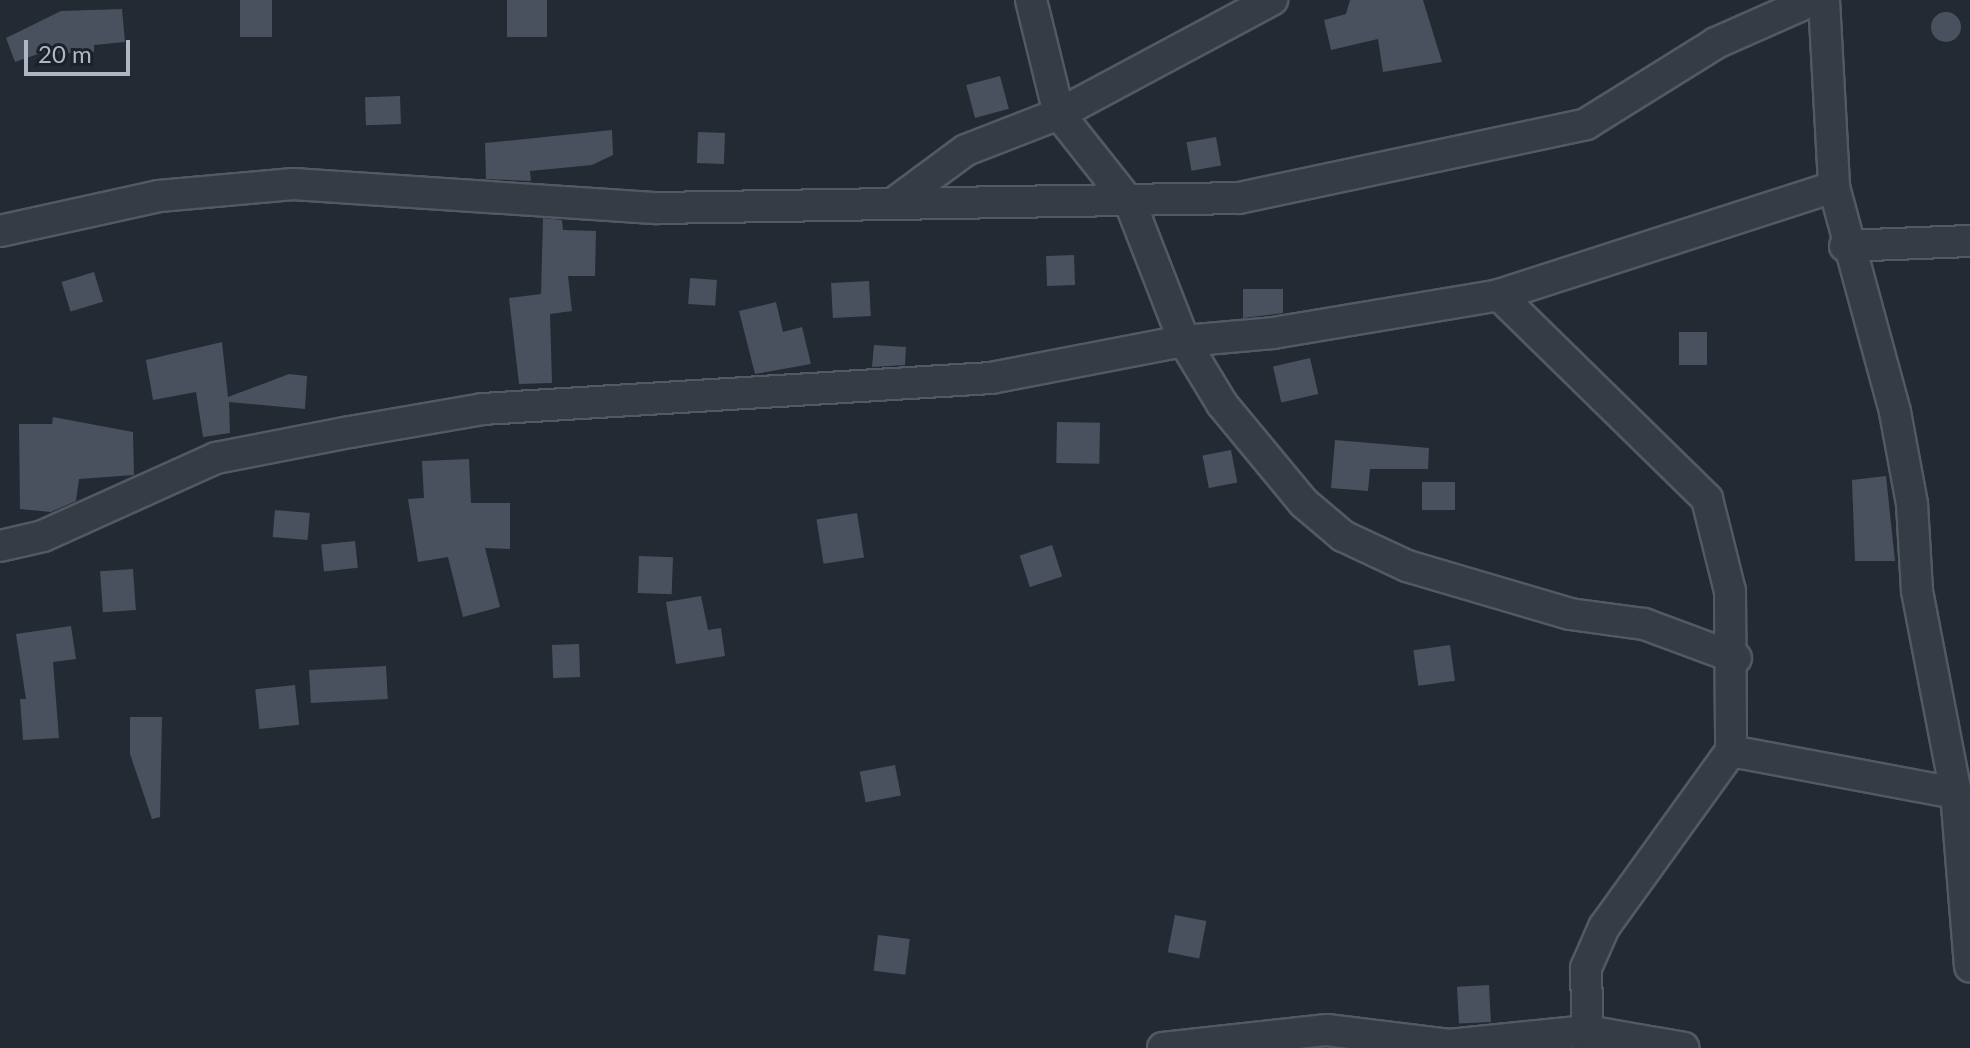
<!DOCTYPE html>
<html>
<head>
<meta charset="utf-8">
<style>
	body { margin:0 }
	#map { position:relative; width:1970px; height:1048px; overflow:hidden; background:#232a34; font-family:Lato,sans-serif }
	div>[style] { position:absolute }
	.building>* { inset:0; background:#49515e; transform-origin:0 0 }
	.round { border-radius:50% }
	.roads { filter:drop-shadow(2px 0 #535963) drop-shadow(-2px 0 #535963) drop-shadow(0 2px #535963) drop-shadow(0 -2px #535963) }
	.minor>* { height:30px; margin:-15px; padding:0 15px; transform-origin:15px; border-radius:15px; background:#363c45 }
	span { translate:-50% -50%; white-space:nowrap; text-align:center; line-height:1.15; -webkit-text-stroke:7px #1b212a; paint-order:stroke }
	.scale { position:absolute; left:24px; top:40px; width:106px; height:36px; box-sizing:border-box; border:4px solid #b0b6c2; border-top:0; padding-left:10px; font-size:24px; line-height:28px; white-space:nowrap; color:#b0b6c2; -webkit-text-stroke:6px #1b212a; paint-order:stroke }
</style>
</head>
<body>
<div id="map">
	<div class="building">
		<div style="left:240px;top:0;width:32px;height:37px"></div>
		<div style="left:507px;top:0;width:40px;height:37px"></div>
		<div style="clip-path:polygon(1350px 0,1423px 0,1442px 62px,1383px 72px,1378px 39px,1331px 50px,1324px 20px,1346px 14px)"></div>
		<div style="clip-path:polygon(122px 9px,125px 42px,94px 45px,94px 52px,38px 54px,15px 62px,6px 38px,61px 11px)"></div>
		<div class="round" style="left:1931px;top:12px;width:30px;height:30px"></div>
		<div style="left:1000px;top:76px;width:34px;height:35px;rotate:75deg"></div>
		<div style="left:400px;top:96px;width:28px;height:35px;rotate:88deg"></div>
		<div style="clip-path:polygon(612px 130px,613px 155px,592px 165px,530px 171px,531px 181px,486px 179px,485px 143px)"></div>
		<div style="left:698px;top:132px;width:27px;height:31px;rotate:2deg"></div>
		<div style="left:1216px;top:137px;width:29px;height:30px;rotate:80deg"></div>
		<div style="clip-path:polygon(543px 218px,562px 220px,563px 230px,596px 231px,595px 276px,568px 276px,572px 311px,550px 314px,552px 383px,519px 384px,509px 298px,541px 294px)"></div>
		<div style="left:1074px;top:255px;width:30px;height:28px;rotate:88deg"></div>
		<div style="left:94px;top:272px;width:31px;height:34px;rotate:73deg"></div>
		<div style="left:690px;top:278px;width:27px;height:26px;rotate:4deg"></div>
		<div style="left:869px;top:281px;width:35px;height:38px;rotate:87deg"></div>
		<div style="clip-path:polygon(1243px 289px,1283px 289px,1283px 313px,1243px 318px)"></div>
		<div style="clip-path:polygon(776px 302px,783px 332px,802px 327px,811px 364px,755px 374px,739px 311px)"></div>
		<div style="left:1707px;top:332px;width:33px;height:28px;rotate:90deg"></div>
		<div style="clip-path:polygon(222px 342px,228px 397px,289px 374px,307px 376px,305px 409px,229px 402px,230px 433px,203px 437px,196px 392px,153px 400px,146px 360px)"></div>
		<div style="clip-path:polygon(874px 345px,906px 347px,905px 365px,872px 367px)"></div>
		<div style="left:1310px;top:358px;width:37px;height:38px;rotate:77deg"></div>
		<div style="clip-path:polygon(53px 417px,133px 432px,134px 475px,79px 479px,76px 501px,51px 512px,20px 509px,19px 424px,52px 424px)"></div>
		<div style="left:1057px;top:422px;width:43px;height:41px;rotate:1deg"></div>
		<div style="clip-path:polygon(1335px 440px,1429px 448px,1428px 469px,1370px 469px,1368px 491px,1331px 488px)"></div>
		<div style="left:1231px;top:450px;width:33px;height:29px;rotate:79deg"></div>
		<div style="clip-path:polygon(469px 459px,471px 503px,510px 503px,510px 549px,485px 548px,500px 607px,463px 617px,448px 557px,418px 562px,408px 499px,424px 498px,422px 461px)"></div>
		<div style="clip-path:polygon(1886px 476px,1895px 561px,1855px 561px,1852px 480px)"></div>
		<div style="left:1422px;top:482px;width:33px;height:28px"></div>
		<div style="left:275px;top:510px;width:35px;height:27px;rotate:5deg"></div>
		<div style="left:857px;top:513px;width:45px;height:41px;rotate:81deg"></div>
		<div style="left:355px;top:541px;width:27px;height:34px;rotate:84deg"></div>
		<div style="left:1052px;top:545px;width:33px;height:34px;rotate:72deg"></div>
		<div style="left:639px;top:556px;width:34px;height:37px;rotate:2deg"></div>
		<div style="left:133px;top:569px;width:41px;height:33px;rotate:86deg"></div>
		<div style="clip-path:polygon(701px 596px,708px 630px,721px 628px,725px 656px,676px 664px,666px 602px)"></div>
		<div style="clip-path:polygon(71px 626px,76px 659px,53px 662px,59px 738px,23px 740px,20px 699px,26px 699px,16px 634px)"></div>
		<div style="left:579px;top:644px;width:33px;height:27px;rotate:88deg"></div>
		<div style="left:1450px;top:645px;width:36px;height:37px;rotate:82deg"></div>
		<div style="left:386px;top:666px;width:33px;height:77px;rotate:87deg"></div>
		<div style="left:295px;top:685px;width:40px;height:40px;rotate:84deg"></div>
		<div style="clip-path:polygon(130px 717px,162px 717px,160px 817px,152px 819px,130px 754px)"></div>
		<div style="left:895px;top:765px;width:31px;height:36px;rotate:79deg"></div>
		<div style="left:1175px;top:915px;width:32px;height:38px;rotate:11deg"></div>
		<div style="left:878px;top:935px;width:32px;height:36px;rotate:7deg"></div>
		<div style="left:1489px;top:985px;width:37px;height:32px;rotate:87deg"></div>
	</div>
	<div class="roads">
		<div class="minor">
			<div style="left:1031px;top:0;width:117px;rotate:76.2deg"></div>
			<div style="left:1059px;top:114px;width:116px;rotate:51.6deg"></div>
			<div style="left:1131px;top:205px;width:146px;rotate:68.7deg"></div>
			<div style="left:1184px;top:341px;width:74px;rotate:58.9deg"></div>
			<div style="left:1222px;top:404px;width:129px;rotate:50.4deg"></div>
			<div style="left:1304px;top:503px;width:51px;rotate:40.2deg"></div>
			<div style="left:1343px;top:536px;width:71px;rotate:25.1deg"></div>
			<div style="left:1407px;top:566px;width:170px;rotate:16.4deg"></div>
			<div style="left:1570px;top:614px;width:75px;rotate:7.7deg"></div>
			<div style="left:1644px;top:624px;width:98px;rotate:20.3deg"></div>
			<div style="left:1824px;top:0;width:187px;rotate:86.9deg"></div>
			<div style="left:1834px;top:187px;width:233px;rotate:74.8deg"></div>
			<div style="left:1895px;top:412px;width:94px;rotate:79.5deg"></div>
			<div style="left:1912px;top:504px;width:87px;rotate:86.7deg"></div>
			<div style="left:1917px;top:591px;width:206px;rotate:79.1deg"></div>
			<div style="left:894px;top:203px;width:89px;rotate:-36.4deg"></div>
			<div style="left:966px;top:150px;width:100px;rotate:-21.2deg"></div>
			<div style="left:1059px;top:114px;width:242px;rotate:-28.2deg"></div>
			<div style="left:0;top:231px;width:163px;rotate:-12.4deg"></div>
			<div style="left:159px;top:196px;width:135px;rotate:-5.1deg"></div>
			<div style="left:293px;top:184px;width:365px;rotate:3.8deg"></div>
			<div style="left:657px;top:208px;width:582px;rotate:-0.98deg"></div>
			<div style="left:1239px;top:198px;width:355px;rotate:-12deg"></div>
			<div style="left:1586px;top:124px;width:153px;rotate:-31.9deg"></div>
			<div style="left:1716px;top:43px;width:106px;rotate:-23.9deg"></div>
			<div style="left:1845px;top:246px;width:125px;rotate:-2.3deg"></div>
			<div style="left:1499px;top:295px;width:291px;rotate:44.4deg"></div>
			<div style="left:1707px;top:499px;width:95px;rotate:76deg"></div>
			<div style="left:1730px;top:591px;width:160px;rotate:89.6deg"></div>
			<div style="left:1731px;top:751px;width:217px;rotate:125.8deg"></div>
			<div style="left:1604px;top:927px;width:45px;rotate:113.7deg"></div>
			<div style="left:1586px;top:968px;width:80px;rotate:88.6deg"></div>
			<div style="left:0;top:546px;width:44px;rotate:-13.1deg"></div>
			<div style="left:43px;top:536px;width:190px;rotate:-24.3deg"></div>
			<div style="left:216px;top:458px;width:136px;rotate:-11deg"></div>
			<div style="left:350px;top:432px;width:135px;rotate:-9.8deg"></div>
			<div style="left:483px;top:409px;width:509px;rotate:-3.49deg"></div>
			<div style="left:991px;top:378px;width:197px;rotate:-10.9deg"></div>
			<div style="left:1184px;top:341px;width:89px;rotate:-5.1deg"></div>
			<div style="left:1273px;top:333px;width:229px;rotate:-9.5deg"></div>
			<div style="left:1499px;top:295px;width:352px;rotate:-17.9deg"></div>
			<div style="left:1731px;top:751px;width:229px;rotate:10.6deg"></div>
			<div style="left:1956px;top:793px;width:174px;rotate:85.4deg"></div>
			<div style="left:1163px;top:1048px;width:165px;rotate:-6.3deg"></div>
			<div style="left:1327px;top:1030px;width:123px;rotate:7deg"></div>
			<div style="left:1449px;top:1045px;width:139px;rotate:-5.8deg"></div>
			<div style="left:1587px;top:1031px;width:98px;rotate:9.9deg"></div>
		</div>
	</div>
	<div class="scale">20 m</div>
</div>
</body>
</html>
